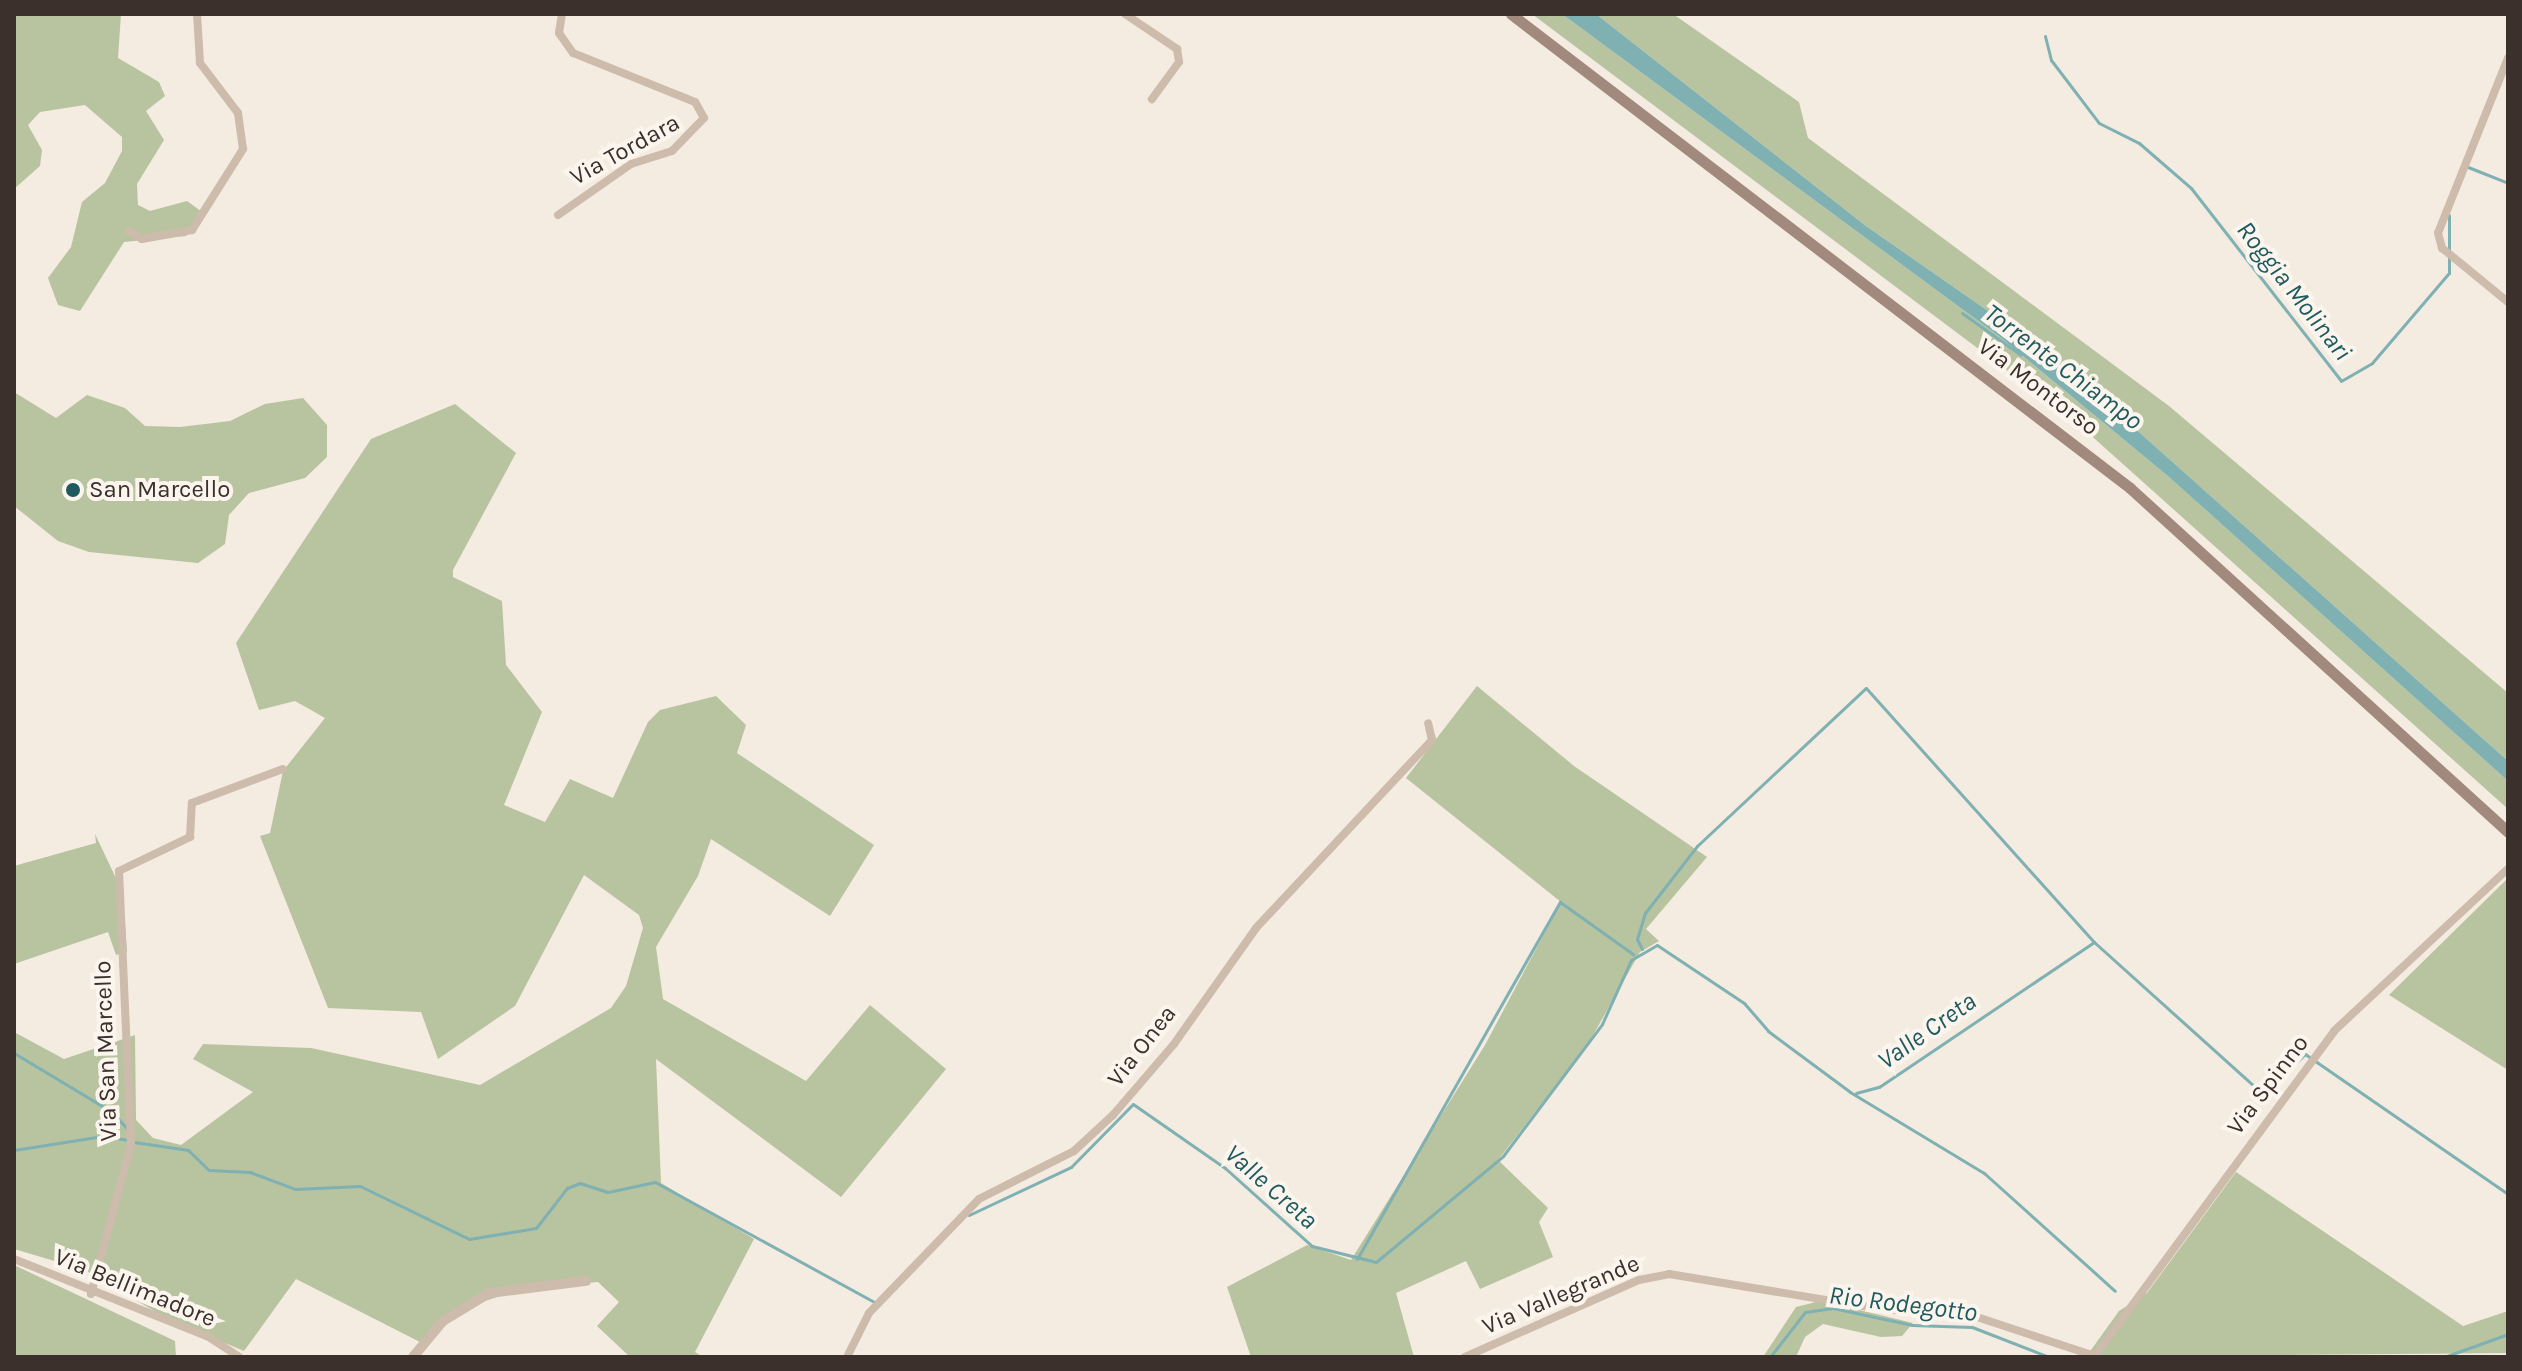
<!DOCTYPE html>
<html>
<head>
<meta charset="utf-8">
<style>
	body { margin:0 }
	#map { position:relative; width:2522px; height:1371px; overflow:hidden; background:#f4ebe1; font-family:Karla,sans-serif }
	div>[style] { position:absolute }
	.green>* { inset:0; background:#b8c4a0 }
	.water>* { inset:0; background:#7fb0b2 }
	.stream>* { height:3px; margin:-1.5px; padding:0 1.5px; transform-origin:1.5px; border-radius:1.5px; background:#7fb0b2 }
	.minor>* { height:8px; margin:-4px; padding:0 4px; transform-origin:4px; border-radius:4px; background:#cdbbac }
	.tertiary>* { height:10px; margin:-5px; padding:0 5px; transform-origin:5px; border-radius:5px; background:#cdbbac }
	.secondary>* { height:11px; margin:-5.5px; padding:0 5.5px; transform-origin:5.5px; border-radius:5.5px; background:#a18a7d }
	.dots>* { width:22px; height:22px; translate:-50% -50%; box-sizing:border-box; border:4px solid #fbf5ee; border-radius:50% }
	span { translate:-50% -50%; white-space:nowrap; text-align:center; line-height:1.15; -webkit-text-stroke:8px #fbf5ee; paint-order:stroke }
	.street-label { font-size:24px; color:#3b302b }
	.poi-label { font-size:24px; color:#3b302b }
	.left { translate:0 -50%; text-align:left }
	.water-label { font-size:26px; color:#1f5a5e; font-style:italic }
	.frame { position:absolute; inset:0; border:16px solid #3b302b; pointer-events:none }
</style>
</head>
<body>
<div id="map">
	<div class="green">
		<div style="clip-path:polygon(14px 14px,121px 14px,118px 58px,159px 82px,165px 96px,146px 111px,164px 140px,137px 184px,138px 205px,150px 211px,187px 201px,205px 214px,186px 236px,124px 242px,80px 311px,58px 305px,48px 278px,71px 247px,82px 202px,105px 183px,122px 151px,122px 137px,85px 105px,40px 112px,28px 125px,42px 150px,40px 166px,14px 189px)"></div>
		<div style="clip-path:polygon(1532px 14px,1562px 14px,2000px 337px,2169px 477px,2508px 781px,2508px 809px,2076px 422px)"></div>
		<div style="clip-path:polygon(1596px 14px,1673px 14px,1799px 102px,1808px 138px,2169px 406px,2508px 693px,2508px 761px,2057px 359px,1866px 226px)"></div>
		<div style="clip-path:polygon(14px 392px,56px 418px,87px 395px,125px 408px,145px 426px,180px 427px,230px 421px,265px 404px,303px 398px,327px 425px,327px 457px,305px 478px,249px 493px,229px 515px,225px 544px,198px 563px,89px 552px,58px 541px,14px 506px)"></div>
		<div style="clip-path:polygon(455px 404px,516px 453px,453px 570px,453px 577px,502px 601px,506px 665px,542px 712px,504px 805px,545px 822px,570px 779px,613px 798px,648px 722px,660px 710px,716px 696px,746px 725px,737px 753px,874px 845px,830px 916px,711px 839px,698px 876px,656px 947px,663px 999px,806px 1081px,870px 1005px,946px 1069px,841px 1197px,656px 1059px,661px 1183px,754px 1239px,695px 1352px,703px 1357px,630px 1357px,597px 1326px,619px 1302px,598px 1282px,523px 1288px,465px 1308px,420px 1342px,296px 1279px,244px 1351px,166px 1318px,85px 1270px,14px 1249px,14px 1032px,64px 1059px,135px 1035px,136px 1120px,153px 1138px,181px 1145px,253px 1092px,193px 1059px,203px 1044px,311px 1048px,480px 1085px,611px 1008px,626px 986px,643px 928px,639px 915px,584px 875px,515px 1006px,438px 1059px,421px 1012px,328px 1008px,260px 836px,270px 833px,283px 771px,325px 718px,295px 701px,259px 710px,236px 643px,371px 439px)"></div>
		<div style="clip-path:polygon(1477px 686px,1574px 766px,1707px 857px,1646px 929px,1659px 941px,1640px 952px,1588px 1044px,1498px 1160px,1548px 1208px,1539px 1222px,1553px 1257px,1480px 1289px,1466px 1261px,1396px 1293px,1414px 1357px,1251px 1357px,1227px 1287px,1307px 1245px,1351px 1260px,1485px 1045px,1561px 902px,1406px 778px)"></div>
		<div style="clip-path:polygon(95px 834px,123px 893px,127px 952px,116px 955px,108px 932px,14px 964px,14px 866px,96px 843px)"></div>
		<div style="clip-path:polygon(2508px 878px,2508px 1070px,2389px 995px)"></div>
		<div style="clip-path:polygon(2236px 1172px,2463px 1326px,2508px 1311px,2508px 1353px,2086px 1357px,2119px 1311px,2147px 1293px)"></div>
		<div style="clip-path:polygon(14px 1265px,175px 1341px,176px 1357px,14px 1357px)"></div>
		<div style="clip-path:polygon(1816px 1302px,1835px 1304px,1913px 1323px,1902px 1336px,1881px 1337px,1823px 1324px,1805px 1337px,1796px 1357px,1763px 1357px,1796px 1307px)"></div>
	</div>
	<div class="water">
		<div style="clip-path:polygon(1562px 14px,1596px 14px,1866px 226px,2057px 359px,2508px 761px,2508px 781px,2169px 477px,2000px 337px)"></div>
	</div>
	<div class="stream">
		<div style="left:2045px;top:36px;width:25px;rotate:76deg"></div>
		<div style="left:2051px;top:60px;width:79px;rotate:52.7deg"></div>
		<div style="left:2099px;top:123px;width:45px;rotate:26.6deg"></div>
		<div style="left:2139px;top:143px;width:69px;rotate:40.9deg"></div>
		<div style="left:2191px;top:188px;width:244px;rotate:52.1deg"></div>
		<div style="left:2341px;top:381px;width:36px;rotate:-30deg"></div>
		<div style="left:2372px;top:363px;width:118px;rotate:-49.5deg"></div>
		<div style="left:2449px;top:273px;width:58px;rotate:-90deg"></div>
		<div style="left:2468px;top:167px;width:43px;rotate:21.8deg"></div>
		<div style="left:1962px;top:313px;width:72px;rotate:35.4deg"></div>
		<div style="left:1642px;top:949px;width:11px;rotate:-117deg"></div>
		<div style="left:1637px;top:939px;width:27px;rotate:-73deg"></div>
		<div style="left:1645px;top:913px;width:85px;rotate:-52.2deg"></div>
		<div style="left:1697px;top:846px;width:231px;rotate:-43.1deg"></div>
		<div style="left:1866px;top:688px;width:341px;rotate:48.1deg"></div>
		<div style="left:2094px;top:942px;width:227px;rotate:42deg"></div>
		<div style="left:2263px;top:1094px;width:58px;rotate:-43.6deg"></div>
		<div style="left:2305px;top:1054px;width:247px;rotate:34.6deg"></div>
		<div style="left:14px;top:1053px;width:114px;rotate:31deg"></div>
		<div style="left:112px;top:1112px;width:25px;rotate:48deg"></div>
		<div style="left:1856px;top:1093px;width:24px;rotate:-15deg"></div>
		<div style="left:1879px;top:1087px;width:259px;rotate:-34deg"></div>
		<div style="left:134px;top:1142px;width:55px;rotate:8.4deg"></div>
		<div style="left:188px;top:1150px;width:29px;rotate:44deg"></div>
		<div style="left:209px;top:1170px;width:41px;rotate:2.8deg"></div>
		<div style="left:250px;top:1172px;width:48px;rotate:20.7deg"></div>
		<div style="left:295px;top:1189px;width:65px;rotate:-2.6deg"></div>
		<div style="left:360px;top:1186px;width:121px;rotate:25.9deg"></div>
		<div style="left:469px;top:1239px;width:68px;rotate:-9.3deg"></div>
		<div style="left:536px;top:1228px;width:51px;rotate:-52.2deg"></div>
		<div style="left:567px;top:1188px;width:14px;rotate:-21deg"></div>
		<div style="left:580px;top:1183px;width:29px;rotate:18deg"></div>
		<div style="left:608px;top:1192px;width:48px;rotate:-12deg"></div>
		<div style="left:655px;top:1182px;width:252px;rotate:28.7deg"></div>
		<div style="left:14px;top:1150px;width:90px;rotate:-8.9deg"></div>
		<div style="left:103px;top:1136px;width:24px;rotate:9deg"></div>
		<div style="left:969px;top:1215px;width:113px;rotate:-25.2deg"></div>
		<div style="left:1071px;top:1167px;width:88px;rotate:-45.5deg"></div>
		<div style="left:1133px;top:1104px;width:112px;rotate:34.8deg"></div>
		<div style="left:1225px;top:1168px;width:117px;rotate:41.9deg"></div>
		<div style="left:1312px;top:1246px;width:66px;rotate:14deg"></div>
		<div style="left:1376px;top:1262px;width:165px;rotate:-39.8deg"></div>
		<div style="left:1503px;top:1156px;width:165px;rotate:-53.1deg"></div>
		<div style="left:1602px;top:1024px;width:70px;rotate:-65.6deg"></div>
		<div style="left:1631px;top:960px;width:30px;rotate:-30deg"></div>
		<div style="left:1657px;top:945px;width:105px;rotate:33.7deg"></div>
		<div style="left:1744px;top:1003px;width:37px;rotate:49deg"></div>
		<div style="left:1768px;top:1031px;width:102px;rotate:36.6deg"></div>
		<div style="left:1850px;top:1092px;width:157px;rotate:31.2deg"></div>
		<div style="left:1984px;top:1173px;width:176px;rotate:42deg"></div>
		<div style="left:1357px;top:1259px;width:411px;rotate:-60.4deg"></div>
		<div style="left:1560px;top:902px;width:90px;rotate:35.5deg"></div>
		<div style="left:1770px;top:1357px;width:57px;rotate:-52.1deg"></div>
		<div style="left:1805px;top:1312px;width:28px;rotate:-8deg"></div>
		<div style="left:1833px;top:1308px;width:81px;rotate:12.1deg"></div>
		<div style="left:1912px;top:1325px;width:60px;rotate:1.9deg"></div>
		<div style="left:1972px;top:1327px;width:83px;rotate:21.3deg"></div>
		<div style="left:2444px;top:1357px;width:68px;rotate:-19.8deg"></div>
	</div>
	<div class="minor">
		<div style="left:1125px;top:14px;width:63px;rotate:33.9deg"></div>
		<div style="left:1177px;top:49px;width:13px;rotate:81deg"></div>
		<div style="left:1179px;top:62px;width:46px;rotate:126.1deg"></div>
		<div style="left:2508px;top:58px;width:188px;rotate:111.8deg"></div>
		<div style="left:2438px;top:233px;width:16px;rotate:75deg"></div>
		<div style="left:2442px;top:248px;width:85px;rotate:39.3deg"></div>
		<div style="left:558px;top:215px;width:89px;rotate:-34.9deg"></div>
		<div style="left:631px;top:164px;width:43px;rotate:-17.6deg"></div>
		<div style="left:672px;top:151px;width:46px;rotate:-45.9deg"></div>
		<div style="left:704px;top:118px;width:18px;rotate:-119deg"></div>
		<div style="left:695px;top:102px;width:131px;rotate:-158.1deg"></div>
		<div style="left:573px;top:53px;width:24px;rotate:-125deg"></div>
		<div style="left:559px;top:33px;width:19px;rotate:-81deg"></div>
		<div style="left:129px;top:231px;width:15px;rotate:32deg"></div>
		<div style="left:142px;top:239px;width:51px;rotate:-10.2deg"></div>
		<div style="left:192px;top:230px;width:96px;rotate:-57.8deg"></div>
		<div style="left:243px;top:149px;width:36px;rotate:-98deg"></div>
		<div style="left:238px;top:113px;width:63px;rotate:-127.2deg"></div>
		<div style="left:200px;top:63px;width:49px;rotate:-93.5deg"></div>
		<div style="left:14px;top:1259px;width:208px;rotate:21.8deg"></div>
		<div style="left:207px;top:1336px;width:38px;rotate:33deg"></div>
		<div style="left:91px;top:1294px;width:154px;rotate:-75deg"></div>
		<div style="left:131px;top:1145px;width:274px;rotate:-92.5deg"></div>
		<div style="left:119px;top:871px;width:79px;rotate:-25.6deg"></div>
		<div style="left:190px;top:837px;width:34px;rotate:-87deg"></div>
		<div style="left:192px;top:803px;width:97px;rotate:-20.5deg"></div>
		<div style="left:847px;top:1357px;width:49px;rotate:-63.4deg"></div>
		<div style="left:869px;top:1313px;width:158px;rotate:-46deg"></div>
		<div style="left:979px;top:1199px;width:106px;rotate:-26.8deg"></div>
		<div style="left:1074px;top:1151px;width:53px;rotate:-42.7deg"></div>
		<div style="left:1113px;top:1115px;width:94px;rotate:-49.3deg"></div>
		<div style="left:1174px;top:1044px;width:142px;rotate:-54.7deg"></div>
		<div style="left:1256px;top:928px;width:258px;rotate:-46.9deg"></div>
		<div style="left:1432px;top:740px;width:17px;rotate:-103deg"></div>
		<div style="left:1465px;top:1357px;width:190px;rotate:-23.9deg"></div>
		<div style="left:1639px;top:1280px;width:31px;rotate:-11deg"></div>
		<div style="left:1669px;top:1274px;width:215px;rotate:9.4deg"></div>
		<div style="left:1881px;top:1309px;width:96px;rotate:4.8deg"></div>
		<div style="left:1977px;top:1317px;width:124px;rotate:18.3deg"></div>
		<div style="left:2094px;top:1357px;width:405px;rotate:-53.6deg"></div>
		<div style="left:2334px;top:1031px;width:238px;rotate:-43deg"></div>
	</div>
	<div class="tertiary">
		<div style="left:413px;top:1357px;width:47px;rotate:-50.2deg"></div>
		<div style="left:443px;top:1321px;width:54px;rotate:-31.3deg"></div>
		<div style="left:489px;top:1293px;width:98px;rotate:-7.1deg"></div>
	</div>
	<div class="secondary">
		<div style="left:1511px;top:14px;width:780px;rotate:37.44deg"></div>
		<div style="left:2130px;top:488px;width:511px;rotate:42.3deg"></div>
	</div>
	<div class="dots">
		<div style="left:73px;top:490px;background:#1f5a5e"></div>
	</div>
	<div class="street-label">
		<span style="left:625px;top:150px;rotate:-29deg">Via Tordara</span>
		<span style="left:2038px;top:387px;rotate:37deg">Via Montorso</span>
		<span style="left:1142px;top:1046px;rotate:-52deg">Via Onea</span>
		<span style="left:106px;top:1051px;rotate:-92deg">Via San Marcello</span>
		<span style="left:2268px;top:1085px;rotate:-53deg">Via Spinno</span>
		<span style="left:135px;top:1288px;rotate:22deg">Via Bellimadore</span>
		<span style="left:1561px;top:1295px;rotate:-23deg">Via Vallegrande</span>
	</div>
	<div class="poi-label">
		<span class="left" style="left:89px;top:490px">San Marcello</span>
	</div>
	<div class="water-label">
		<span style="left:2294px;top:291px;rotate:52deg">Roggia Molinari</span>
		<span style="left:2063px;top:367px;rotate:37deg">Torrente Chiampo</span>
		<span style="left:1927px;top:1031px;rotate:-35deg">Valle Creta</span>
		<span style="left:1271px;top:1187px;rotate:41deg">Valle Creta</span>
		<span style="left:1903px;top:1304px;rotate:7deg">Rio Rodegotto</span>
	</div>
	<div class="frame"></div>
</div>
</body>
</html>
